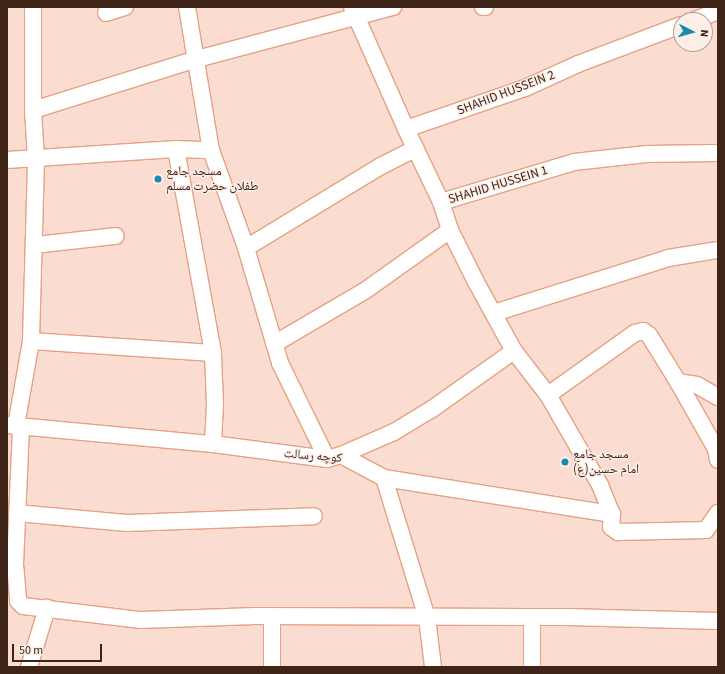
<!DOCTYPE html>
<html>
<head>
<meta charset="utf-8">
<style>
	body { margin:0 }
	#map { position:relative; width:725px; height:674px; overflow:hidden; background:#faddd0; font-family:"Source Sans 3","Noto Naskh Arabic",sans-serif }
	div>[style] { position:absolute }
	.roads { filter:drop-shadow(1px 0 #e5a182) drop-shadow(-1px 0 #e5a182) drop-shadow(0 1px #e5a182) drop-shadow(0 -1px #e5a182) }
	.minor>* { height:16px; margin:-8px; padding:0 8px; transform-origin:8px; border-radius:8px; background:#fff }
	.dots>* { width:11px; height:11px; translate:-50% -50%; box-sizing:border-box; border:2px solid #fdeee7; border-radius:50% }
	span { translate:-50% -50%; white-space:nowrap; text-align:center; line-height:1.15; -webkit-text-stroke:3px #fdeee7; paint-order:stroke }
	.street-label { font-size:13px; color:#3f2418 }
	.poi-label { font-size:13px; color:#3f2418 }
	.left { translate:0 -50%; text-align:left }
	.frame { position:absolute; inset:0; border:8px solid #3f2418; pointer-events:none }
	.north { position:absolute; left:673px; top:12px; width:40px; height:40px; box-sizing:border-box; background:#fdeee7; border:1px solid #b19d94; border-radius:50%; rotate:96deg; font-size:11px; font-weight:700; line-height:16px; text-align:center; color:#3f2418 }
	.north::after { content:''; display:block; margin:auto; width:14px; height:18px; background:#188cb0; clip-path:polygon(50% 0,100% 100%,50% 72%,0 100%) }
	.scale { position:absolute; left:12px; top:644px; width:90px; height:18px; box-sizing:border-box; border:2px solid #3f2418; border-top:0; padding-left:5px; font-size:12px; line-height:14px; white-space:nowrap; color:#3f2418; -webkit-text-stroke:3px #fdeee7; paint-order:stroke }
</style>
</head>
<body>
<div id="map">
	<div class="roads">
		<div class="minor">
			<div style="left:187px;top:7px;width:145px;rotate:80.5deg"></div>
			<div style="left:211px;top:150px;width:104px;rotate:70.3deg"></div>
			<div style="left:246px;top:248px;width:120px;rotate:73.5deg"></div>
			<div style="left:280px;top:363px;width:107px;rotate:63.9deg"></div>
			<div style="left:352px;top:7px;width:133px;rotate:66.1deg"></div>
			<div style="left:483px;top:7px;width:2px"></div>
			<div style="left:106px;top:13px;width:20px;rotate:-18deg"></div>
			<div style="left:695px;top:20px;width:25px;rotate:-21deg"></div>
			<div style="left:681px;top:25px;width:110px;rotate:159.3deg"></div>
			<div style="left:578px;top:64px;width:58px;rotate:155.6deg"></div>
			<div style="left:525px;top:88px;width:126px;rotate:161deg"></div>
			<div style="left:406px;top:129px;width:81px;rotate:64.4deg"></div>
			<div style="left:441px;top:202px;width:29px;rotate:72deg"></div>
			<div style="left:450px;top:230px;width:58px;rotate:63.4deg"></div>
			<div style="left:476px;top:282px;width:79px;rotate:61.2deg"></div>
			<div style="left:514px;top:351px;width:56px;rotate:52.3deg"></div>
			<div style="left:548px;top:395px;width:104px;rotate:60deg"></div>
			<div style="left:600px;top:485px;width:31px;rotate:68deg"></div>
			<div style="left:612px;top:514px;width:13px;rotate:94deg"></div>
			<div style="left:611px;top:527px;width:9px;rotate:36deg"></div>
			<div style="left:618px;top:532px;width:88px;rotate:-1.3deg"></div>
			<div style="left:706px;top:530px;width:21px;rotate:-55deg"></div>
			<div style="left:33px;top:110px;width:172px;rotate:-17.3deg"></div>
			<div style="left:197px;top:59px;width:203px;rotate:-14.9deg"></div>
			<div style="left:176px;top:149px;width:207px;rotate:79.7deg"></div>
			<div style="left:213px;top:353px;width:51px;rotate:87.8deg"></div>
			<div style="left:215px;top:404px;width:40px;rotate:92.9deg"></div>
			<div style="left:7px;top:160px;width:169px;rotate:-3.7deg"></div>
			<div style="left:176px;top:149px;width:35px;rotate:2deg"></div>
			<div style="left:441px;top:202px;width:139px;rotate:-16.7deg"></div>
			<div style="left:574px;top:162px;width:73px;rotate:-6.3deg"></div>
			<div style="left:647px;top:154px;width:71px;rotate:-0.8deg"></div>
			<div style="left:35px;top:245px;width:81px;rotate:-6.4deg"></div>
			<div style="left:246px;top:248px;width:158px;rotate:-31.3deg"></div>
			<div style="left:381px;top:166px;width:39px;rotate:-27deg"></div>
			<div style="left:494px;top:313px;width:182px;rotate:-17.5deg"></div>
			<div style="left:668px;top:258px;width:51px;rotate:-9.1deg"></div>
			<div style="left:31px;top:341px;width:182px;rotate:3.8deg"></div>
			<div style="left:274px;top:344px;width:107px;rotate:-30.4deg"></div>
			<div style="left:366px;top:290px;width:103px;rotate:-35.5deg"></div>
			<div style="left:678px;top:382px;width:19px;rotate:9deg"></div>
			<div style="left:697px;top:385px;width:24px;rotate:30deg"></div>
			<div style="left:548px;top:395px;width:107px;rotate:-35.5deg"></div>
			<div style="left:635px;top:333px;width:8px;rotate:-14deg"></div>
			<div style="left:643px;top:331px;width:7px;rotate:34deg"></div>
			<div style="left:649px;top:335px;width:55px;rotate:58.3deg"></div>
			<div style="left:678px;top:382px;width:77px;rotate:60.4deg"></div>
			<div style="left:716px;top:449px;width:11px;rotate:80deg"></div>
			<div style="left:7px;top:425px;width:207px;rotate:5.3deg"></div>
			<div style="left:213px;top:444px;width:115px;rotate:7.5deg"></div>
			<div style="left:327px;top:459px;width:15px;rotate:-16deg"></div>
			<div style="left:341px;top:455px;width:49px;rotate:28.1deg"></div>
			<div style="left:384px;top:478px;width:231px;rotate:9deg"></div>
			<div style="left:16px;top:426px;width:86px;rotate:-80deg"></div>
			<div style="left:31px;top:341px;width:182px;rotate:-88.4deg"></div>
			<div style="left:36px;top:159px;width:49px;rotate:-93.5deg"></div>
			<div style="left:33px;top:110px;width:103px;rotate:-90deg"></div>
			<div style="left:21px;top:427px;width:137px;rotate:92.5deg"></div>
			<div style="left:15px;top:564px;width:37px;rotate:85deg"></div>
			<div style="left:18px;top:601px;width:7px;rotate:45deg"></div>
			<div style="left:23px;top:606px;width:119px;rotate:6.8deg"></div>
			<div style="left:141px;top:620px;width:114px;rotate:-2deg"></div>
			<div style="left:255px;top:616px;width:311px;rotate:0.2deg"></div>
			<div style="left:566px;top:617px;width:152px;rotate:1.5deg"></div>
			<div style="left:341px;top:455px;width:58px;rotate:-23.5deg"></div>
			<div style="left:394px;top:432px;width:44px;rotate:-31.2deg"></div>
			<div style="left:432px;top:409px;width:100px;rotate:-35.3deg"></div>
			<div style="left:384px;top:478px;width:146px;rotate:72.9deg"></div>
			<div style="left:427px;top:618px;width:49px;rotate:83deg"></div>
			<div style="left:17px;top:513px;width:110px;rotate:5.2deg"></div>
			<div style="left:127px;top:523px;width:187px;rotate:-2.1deg"></div>
			<div style="left:29px;top:667px;width:62px;rotate:-73deg"></div>
			<div style="left:272px;top:667px;width:50px;rotate:-90deg"></div>
			<div style="left:532px;top:667px;width:48px;rotate:-90deg"></div>
		</div>
	</div>
	<div class="dots">
		<div style="left:158px;top:179px;background:#188cb0"></div>
		<div style="left:565px;top:462px;background:#188cb0"></div>
	</div>
	<div class="street-label">
		<span style="left:506px;top:93px;rotate:-21deg">SHAHID HUSSEIN 2</span>
		<span style="left:498px;top:185px;rotate:-17deg">SHAHID HUSSEIN 1</span>
		<span style="left:313px;top:456px;rotate:5deg">کوچه رسالت</span>
	</div>
	<div class="poi-label">
		<span class="left" style="left:166px;top:179px">مسجد جامع<br>طفلان حضرت مسلم</span>
		<span class="left" style="left:573px;top:462px">مسجد جامع<br>امام حسین(ع)</span>
	</div>
	<div class="frame"></div>
	<div class="north">N</div>
	<div class="scale">50 m</div>
</div>
</body>
</html>
